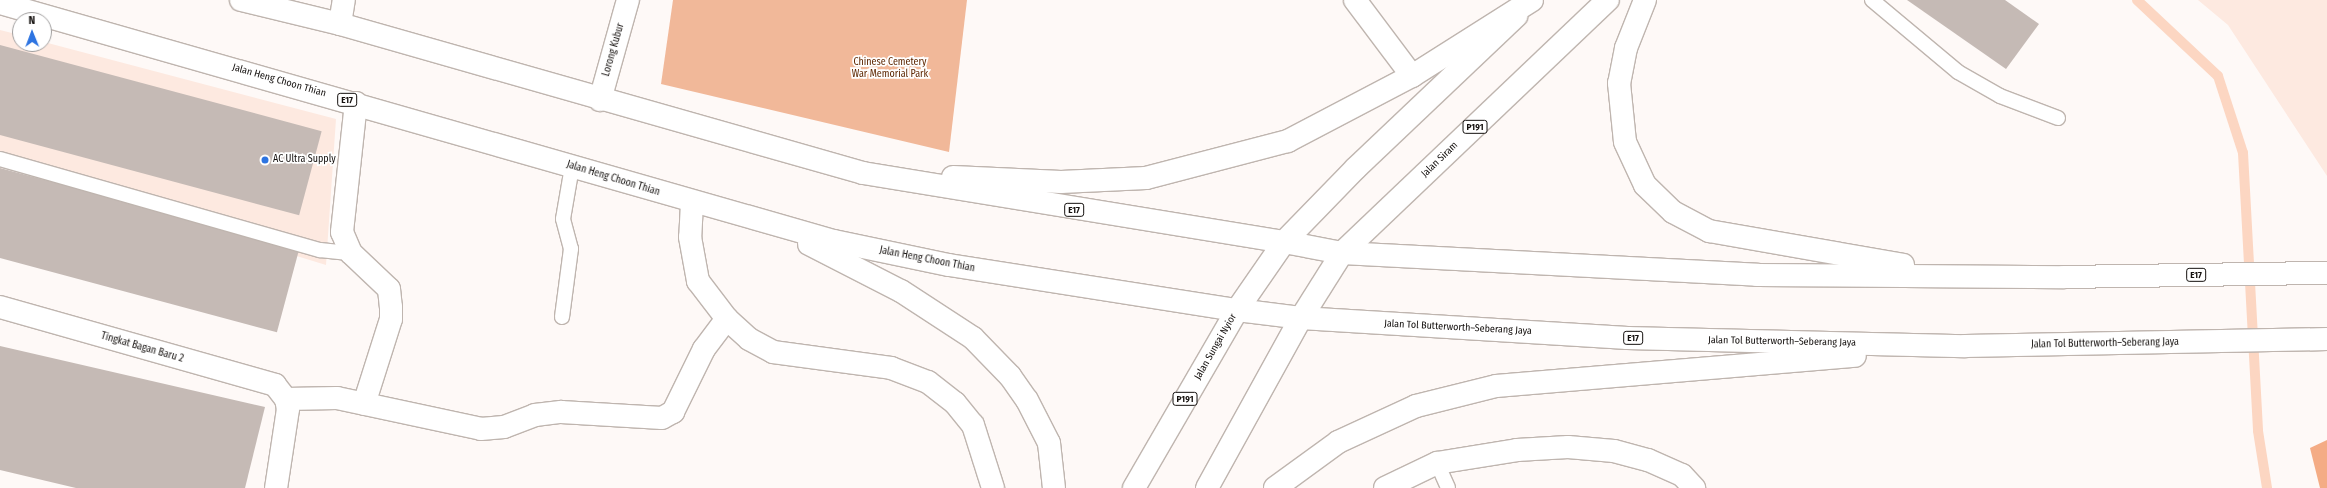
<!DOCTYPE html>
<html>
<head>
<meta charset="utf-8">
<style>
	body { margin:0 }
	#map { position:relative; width:2327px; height:488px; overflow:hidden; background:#fef9f7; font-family:"Fira Sans Condensed",sans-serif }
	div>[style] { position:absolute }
	.built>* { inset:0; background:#fde9e0 }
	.green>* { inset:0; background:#f1b899 }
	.forest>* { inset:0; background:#f4ac85 }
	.stream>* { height:10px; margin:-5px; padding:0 5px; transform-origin:5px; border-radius:5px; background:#fcd6c2 }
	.building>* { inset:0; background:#c5bab5; transform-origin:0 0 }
	.roads { filter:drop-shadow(1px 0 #bfb5af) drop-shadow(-1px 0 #bfb5af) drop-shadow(0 1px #bfb5af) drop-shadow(0 -1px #bfb5af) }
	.service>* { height:14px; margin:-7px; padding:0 7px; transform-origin:7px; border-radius:7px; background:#fff }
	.minor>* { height:22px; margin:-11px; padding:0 11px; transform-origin:11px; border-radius:11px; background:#fff }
	.primary>* { height:22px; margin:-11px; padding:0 11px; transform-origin:11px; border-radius:11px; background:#fff }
	.trunk>* { height:22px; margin:-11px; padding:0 11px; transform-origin:11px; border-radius:11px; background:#fff }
	.motorway>* { height:22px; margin:-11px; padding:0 11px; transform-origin:11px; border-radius:11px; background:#fff }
	.dots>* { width:11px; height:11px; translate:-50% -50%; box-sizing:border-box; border:2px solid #fff; border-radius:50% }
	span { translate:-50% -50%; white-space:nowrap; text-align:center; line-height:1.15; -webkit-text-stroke:3.5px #fff; paint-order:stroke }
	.shield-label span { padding:1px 3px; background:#fff; border:1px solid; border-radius:3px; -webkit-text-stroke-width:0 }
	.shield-label { font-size:9px; color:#14100e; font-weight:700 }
	.street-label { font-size:10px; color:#14100e }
	.park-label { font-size:10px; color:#5d2600 }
	.poi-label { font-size:10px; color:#14100e }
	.left { translate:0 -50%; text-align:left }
	.north { position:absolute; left:12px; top:12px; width:40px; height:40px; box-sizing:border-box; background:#fff; border:1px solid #a19f9f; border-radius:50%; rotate:359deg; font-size:11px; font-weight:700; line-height:16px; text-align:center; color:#14100e }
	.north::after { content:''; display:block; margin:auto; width:14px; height:18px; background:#2d74e1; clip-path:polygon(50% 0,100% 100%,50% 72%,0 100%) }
</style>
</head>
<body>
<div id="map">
	<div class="built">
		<div style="clip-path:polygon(2198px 0,2327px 0,2327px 176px,2228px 25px)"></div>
		<div style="clip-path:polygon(0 30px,20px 35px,20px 44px,44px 42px,336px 119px,326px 265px,0 165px)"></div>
	</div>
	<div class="green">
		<div style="clip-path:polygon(673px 0,967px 0,949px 152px,661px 84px)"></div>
	</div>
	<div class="forest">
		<div style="clip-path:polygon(2327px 440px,2327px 488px,2320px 488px,2310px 448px)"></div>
	</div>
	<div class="stream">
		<div style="left:2137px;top:0;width:111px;rotate:43.2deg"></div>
		<div style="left:2218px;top:76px;width:81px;rotate:72deg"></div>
		<div style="left:2243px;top:153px;width:278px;rotate:86.9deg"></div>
		<div style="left:2258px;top:431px;width:58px;rotate:81deg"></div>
	</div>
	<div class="building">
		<div style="clip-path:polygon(1907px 0,2005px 0,2039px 24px,2006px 69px)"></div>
		<div style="left:0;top:45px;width:333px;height:87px;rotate:15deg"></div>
		<div style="left:0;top:168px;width:310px;height:87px;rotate:15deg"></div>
		<div style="clip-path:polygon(0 346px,265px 407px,245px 488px,76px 488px,0 470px)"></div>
	</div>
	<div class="roads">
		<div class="service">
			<div style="left:1872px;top:0;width:112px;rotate:39.9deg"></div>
			<div style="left:1958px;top:72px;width:48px;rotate:29.7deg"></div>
			<div style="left:2000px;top:96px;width:62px;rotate:20.8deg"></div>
			<div style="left:0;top:159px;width:333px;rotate:15.9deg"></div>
			<div style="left:320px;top:250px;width:31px;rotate:6deg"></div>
			<div style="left:562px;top:317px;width:69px;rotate:-82.5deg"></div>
			<div style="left:571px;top:249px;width:31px;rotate:-105deg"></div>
			<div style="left:563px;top:219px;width:53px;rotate:-80.2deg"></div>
			<div style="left:1437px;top:463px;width:27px;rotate:66deg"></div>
		</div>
		<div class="minor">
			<div style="left:1355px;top:0;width:95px;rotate:53.1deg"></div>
			<div style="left:340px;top:24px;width:24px;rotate:-81deg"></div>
			<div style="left:600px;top:100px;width:104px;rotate:-74.4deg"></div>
			<div style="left:356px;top:103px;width:130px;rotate:96.2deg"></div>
			<div style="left:342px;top:232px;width:23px;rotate:67deg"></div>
			<div style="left:351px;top:253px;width:52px;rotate:43.5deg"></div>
			<div style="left:389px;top:289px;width:18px;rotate:84deg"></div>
			<div style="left:391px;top:307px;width:12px;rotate:90deg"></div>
			<div style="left:391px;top:319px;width:89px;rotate:107.6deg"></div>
			<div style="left:692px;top:203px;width:34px;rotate:93deg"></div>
			<div style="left:690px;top:237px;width:45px;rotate:79.7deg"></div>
			<div style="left:698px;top:281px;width:48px;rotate:52.7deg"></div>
			<div style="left:727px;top:319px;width:30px;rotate:42deg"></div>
			<div style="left:749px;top:339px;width:27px;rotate:28deg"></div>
			<div style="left:773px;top:352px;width:119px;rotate:7.7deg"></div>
			<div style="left:891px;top:368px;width:40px;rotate:21deg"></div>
			<div style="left:928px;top:382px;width:34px;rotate:38deg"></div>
			<div style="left:955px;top:403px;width:28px;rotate:51deg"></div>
			<div style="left:973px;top:425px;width:66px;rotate:72.4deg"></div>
			<div style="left:0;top:307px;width:286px;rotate:15.8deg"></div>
			<div style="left:275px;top:385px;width:18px;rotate:52deg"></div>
			<div style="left:286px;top:399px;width:10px;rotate:79deg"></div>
			<div style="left:288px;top:409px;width:80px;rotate:98.6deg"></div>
			<div style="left:286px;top:399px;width:51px;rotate:-1.1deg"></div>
			<div style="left:337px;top:398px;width:147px;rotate:12.1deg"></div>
			<div style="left:481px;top:429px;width:23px;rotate:-5deg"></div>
			<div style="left:504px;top:427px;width:33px;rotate:-21deg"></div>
			<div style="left:535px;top:415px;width:26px;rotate:-7deg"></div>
			<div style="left:561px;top:412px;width:101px;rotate:3.4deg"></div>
			<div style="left:662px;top:418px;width:13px;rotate:-29deg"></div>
			<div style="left:673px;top:412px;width:70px;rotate:-63.8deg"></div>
			<div style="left:704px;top:349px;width:38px;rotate:-53deg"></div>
			<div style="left:1385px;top:488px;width:58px;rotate:-25.7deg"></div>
			<div style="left:1437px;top:463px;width:81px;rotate:-9.2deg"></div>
			<div style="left:1517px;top:450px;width:51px;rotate:-3.4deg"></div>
			<div style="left:1568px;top:447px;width:46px;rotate:5deg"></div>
			<div style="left:1614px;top:451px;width:35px;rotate:15deg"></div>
			<div style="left:1648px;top:460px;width:37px;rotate:24deg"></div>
			<div style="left:1682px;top:475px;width:18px;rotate:47deg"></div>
		</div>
		<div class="primary">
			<div style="left:1134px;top:488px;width:206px;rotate:-59.9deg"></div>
			<div style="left:1237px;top:310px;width:83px;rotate:-55.3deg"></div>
			<div style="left:1284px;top:242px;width:103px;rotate:-45.8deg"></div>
			<div style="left:1356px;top:168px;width:221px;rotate:-43.5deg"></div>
			<div style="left:1207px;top:488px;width:194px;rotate:-61.1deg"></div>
			<div style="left:1301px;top:318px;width:77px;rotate:-57.8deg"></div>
			<div style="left:1342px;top:253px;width:367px;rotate:-43.6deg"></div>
		</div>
		<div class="trunk">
			<div style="left:241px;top:0;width:102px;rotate:13.6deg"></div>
			<div style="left:340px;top:24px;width:544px;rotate:15.9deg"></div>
			<div style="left:863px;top:173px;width:427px;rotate:9.3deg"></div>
			<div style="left:0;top:3px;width:867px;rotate:15.93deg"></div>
			<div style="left:834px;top:241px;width:117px;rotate:11.8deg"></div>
			<div style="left:949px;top:265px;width:291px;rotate:8.9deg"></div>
			<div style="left:953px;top:177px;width:108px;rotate:2.7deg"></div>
			<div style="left:1061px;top:182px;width:85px;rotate:-2.7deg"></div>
			<div style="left:1146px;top:178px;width:147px;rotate:-14.6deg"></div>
			<div style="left:1288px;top:141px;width:140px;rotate:-27.7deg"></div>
			<div style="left:1412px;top:76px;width:142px;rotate:-32.3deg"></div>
			<div style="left:809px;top:244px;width:103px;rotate:27.1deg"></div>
			<div style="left:901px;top:291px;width:86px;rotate:33.1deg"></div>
			<div style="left:973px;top:338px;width:53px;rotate:45.8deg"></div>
			<div style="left:1010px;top:376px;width:29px;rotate:55deg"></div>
			<div style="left:1027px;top:400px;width:48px;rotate:62.9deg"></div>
			<div style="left:1049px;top:443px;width:45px;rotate:83.7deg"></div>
		</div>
		<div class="motorway">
			<div style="left:1645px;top:0;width:52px;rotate:111.6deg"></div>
			<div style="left:1626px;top:48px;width:36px;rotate:101deg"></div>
			<div style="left:1619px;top:83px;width:59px;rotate:84.2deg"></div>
			<div style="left:1625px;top:142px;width:47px;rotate:65.1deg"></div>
			<div style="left:1645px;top:185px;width:39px;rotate:44deg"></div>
			<div style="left:1673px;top:212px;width:41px;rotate:27.8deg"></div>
			<div style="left:1709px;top:231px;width:197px;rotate:9.9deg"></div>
			<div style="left:1284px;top:242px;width:59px;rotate:10.7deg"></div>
			<div style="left:1342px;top:253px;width:416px;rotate:3deg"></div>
			<div style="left:1757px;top:275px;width:307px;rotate:0.4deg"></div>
			<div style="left:2064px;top:277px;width:263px;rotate:-0.9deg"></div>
			<div style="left:1237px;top:310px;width:64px;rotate:7.1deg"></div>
			<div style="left:1301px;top:318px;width:327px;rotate:3.5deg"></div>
			<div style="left:1627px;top:338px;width:338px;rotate:1.4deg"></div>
			<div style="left:1965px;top:346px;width:362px;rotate:-1.1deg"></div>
			<div style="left:1275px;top:488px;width:78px;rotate:-36.1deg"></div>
			<div style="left:1338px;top:442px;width:86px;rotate:-24.8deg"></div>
			<div style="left:1416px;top:406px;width:82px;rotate:-14deg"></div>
			<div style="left:1496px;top:386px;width:360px;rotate:-4.8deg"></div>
		</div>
	</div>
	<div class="dots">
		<div style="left:265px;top:160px;background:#2d74e1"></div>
	</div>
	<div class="shield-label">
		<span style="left:347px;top:100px">E17</span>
		<span style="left:1475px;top:127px">P191</span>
		<span style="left:1074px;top:210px">E17</span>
		<span style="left:2196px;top:275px">E17</span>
		<span style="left:1633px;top:338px">E17</span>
		<span style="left:1185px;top:399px">P191</span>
	</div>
	<div class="street-label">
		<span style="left:614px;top:50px;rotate:-74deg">Lorong Kubur</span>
		<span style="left:279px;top:81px;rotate:16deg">Jalan Heng Choon Thian</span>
		<span style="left:1440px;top:160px;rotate:-44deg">Jalan Siram</span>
		<span style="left:613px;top:179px;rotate:17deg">Jalan Heng Choon Thian</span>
		<span style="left:927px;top:260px;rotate:11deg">Jalan Heng Choon Thian</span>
		<span style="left:1458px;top:328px;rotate:3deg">Jalan Tol Butterworth–Seberang Jaya</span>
		<span style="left:1782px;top:342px;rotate:1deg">Jalan Tol Butterworth–Seberang Jaya</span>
		<span style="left:2105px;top:344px;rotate:-1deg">Jalan Tol Butterworth–Seberang Jaya</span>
		<span style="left:1216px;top:347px;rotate:-60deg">Jalan Sungai Nyior</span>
		<span style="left:142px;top:348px;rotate:16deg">Tingkat Bagan Baru 2</span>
	</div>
	<div class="park-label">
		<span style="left:890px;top:68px">Chinese Cemetery<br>War Memorial Park</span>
	</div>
	<div class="poi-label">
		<span class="left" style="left:273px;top:160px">AC Ultra Supply</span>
	</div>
	<div class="north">N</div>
</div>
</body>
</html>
